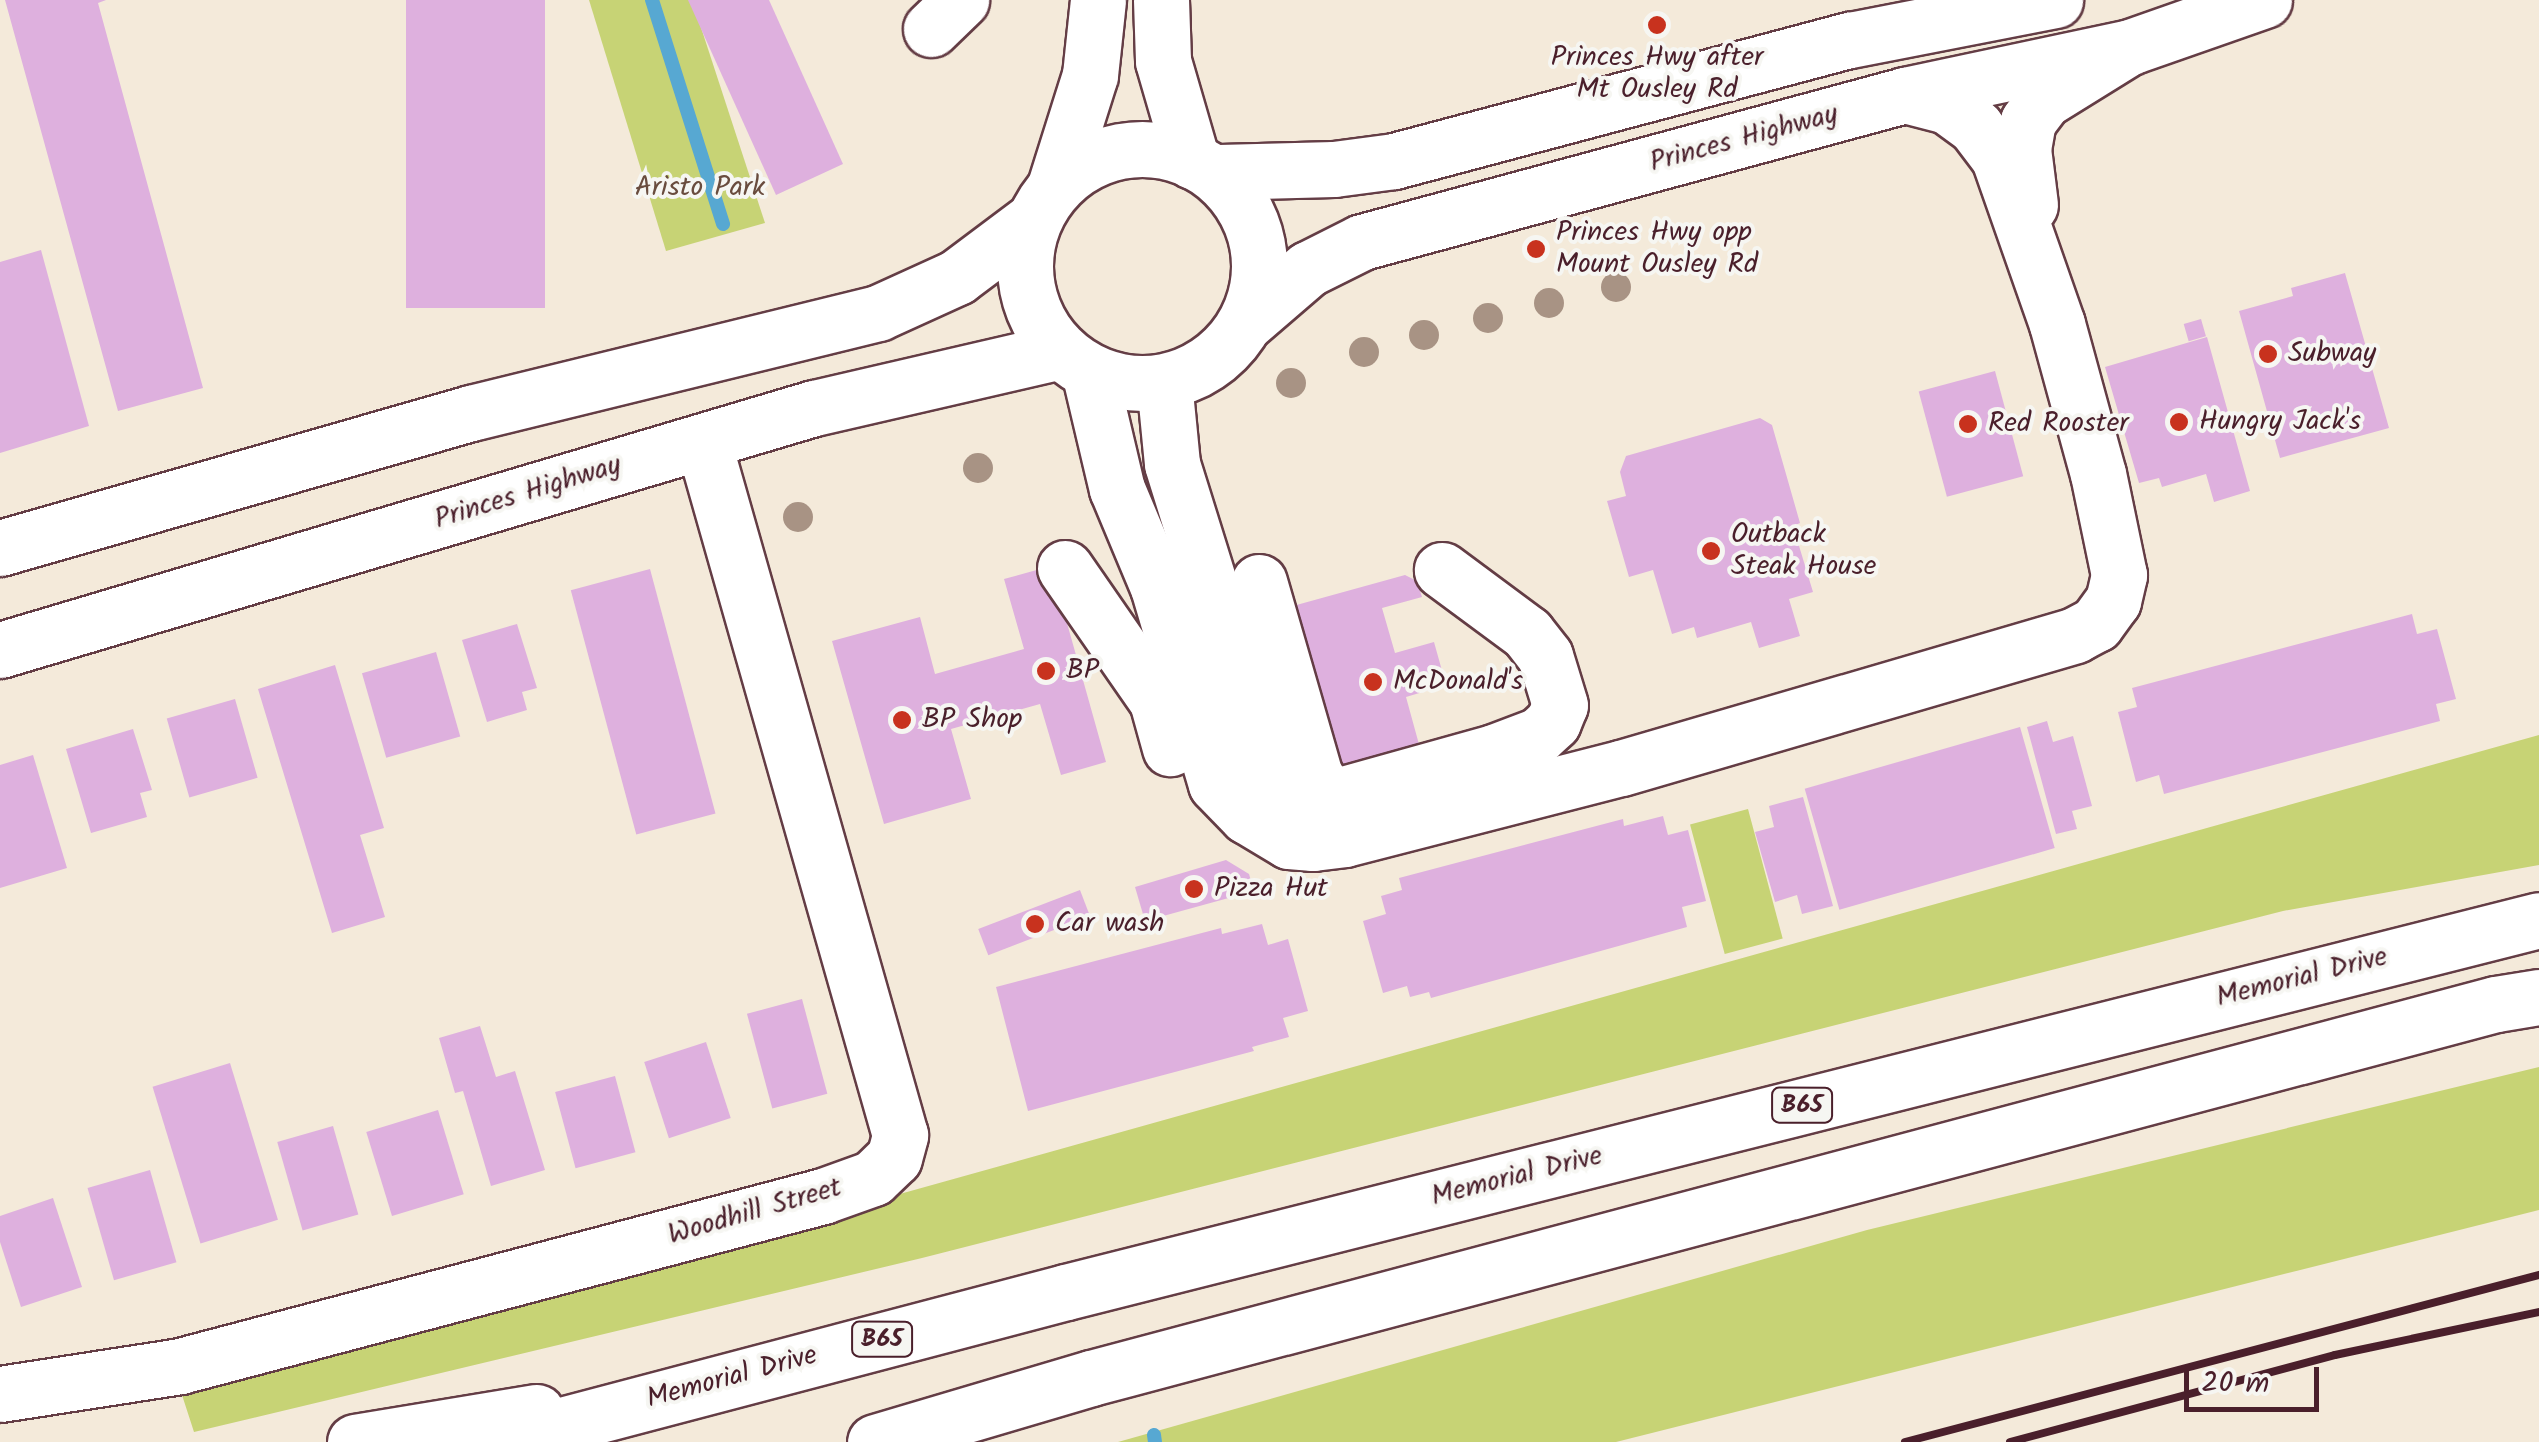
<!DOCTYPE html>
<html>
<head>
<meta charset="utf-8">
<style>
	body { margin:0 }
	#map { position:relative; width:2539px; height:1442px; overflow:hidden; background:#f4eada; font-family:Kalam,sans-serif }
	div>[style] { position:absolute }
	.green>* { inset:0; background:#c7d375; transform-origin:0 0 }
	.stream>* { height:14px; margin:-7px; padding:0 7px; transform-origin:7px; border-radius:7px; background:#57a8d2 }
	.building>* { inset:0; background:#deb0de; transform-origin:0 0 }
	.roads { filter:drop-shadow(2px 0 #643d45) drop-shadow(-2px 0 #643d45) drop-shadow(0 2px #643d45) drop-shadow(0 -2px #643d45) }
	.minor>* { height:55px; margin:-27.5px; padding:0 27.5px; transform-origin:27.5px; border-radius:27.5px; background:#fff }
	.major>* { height:55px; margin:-27.5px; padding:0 27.5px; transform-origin:27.5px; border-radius:27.5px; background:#fff }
	.major>.ring { margin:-27.5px; padding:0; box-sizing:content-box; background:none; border:55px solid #fff; border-radius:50% }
	.highway>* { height:55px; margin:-27.5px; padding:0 27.5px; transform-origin:27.5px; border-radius:27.5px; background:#fff }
	.rail>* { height:8px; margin:-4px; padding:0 4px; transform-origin:4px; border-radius:4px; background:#4a1f2b }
	.trees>* { width:30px; height:30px; margin:-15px; border-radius:50%; background:#a89384 }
	.dots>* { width:28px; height:28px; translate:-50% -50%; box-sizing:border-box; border:5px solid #f6f6f2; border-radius:50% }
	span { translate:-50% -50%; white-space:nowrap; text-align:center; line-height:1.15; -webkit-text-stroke:8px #f6f6f2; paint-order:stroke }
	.shield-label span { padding:2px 8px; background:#f6f6f2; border:2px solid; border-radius:8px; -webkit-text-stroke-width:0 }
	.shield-label { font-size:25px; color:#4a1f2b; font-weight:700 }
	.poi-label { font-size:28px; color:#4a1f2b }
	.left { translate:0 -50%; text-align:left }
	.street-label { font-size:28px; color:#4a1f2b }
	.park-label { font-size:28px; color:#694c3e }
	.scale { position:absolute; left:2184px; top:1367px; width:135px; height:45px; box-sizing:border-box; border:5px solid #4a1f2b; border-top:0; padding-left:12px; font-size:30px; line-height:35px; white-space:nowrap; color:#4a1f2b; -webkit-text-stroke:8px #f6f6f2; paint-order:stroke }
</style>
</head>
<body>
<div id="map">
	<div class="green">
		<div style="clip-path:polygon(589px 0,692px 0,765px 223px,666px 251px)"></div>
		<div style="clip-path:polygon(2539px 735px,2539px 865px,2283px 911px,922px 1258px,194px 1432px,182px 1395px)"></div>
		<div style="left:1748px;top:809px;width:134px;height:60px;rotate:75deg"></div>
		<div style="clip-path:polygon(2539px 1067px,2539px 1210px,1616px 1442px,1118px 1442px,1867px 1230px)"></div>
	</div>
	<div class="stream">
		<div style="left:652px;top:0;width:235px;rotate:72.4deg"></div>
		<div style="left:1154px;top:1435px;width:7px;rotate:82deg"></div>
	</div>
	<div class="building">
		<div style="clip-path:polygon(5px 0,106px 0,98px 3px,203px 388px,118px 411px)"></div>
		<div style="left:406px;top:0;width:139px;height:308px"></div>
		<div style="clip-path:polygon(688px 0,769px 0,843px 164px,776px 195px)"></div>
		<div style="clip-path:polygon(41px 250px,89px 426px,0 453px,0 262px)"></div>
		<div style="clip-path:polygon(2345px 273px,2389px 428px,2280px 458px,2239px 311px,2293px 296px,2291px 288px)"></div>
		<div style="left:2201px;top:319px;width:18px;height:18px;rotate:74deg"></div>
		<div style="clip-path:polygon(2207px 337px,2250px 491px,2214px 502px,2206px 474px,2162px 487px,2159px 478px,2139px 483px,2105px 367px)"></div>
		<div style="left:1995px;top:371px;width:109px;height:79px;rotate:75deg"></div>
		<div style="clip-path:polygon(1760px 418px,1772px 425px,1800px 523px,1793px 526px,1813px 592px,1789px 599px,1800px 636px,1759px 648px,1751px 622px,1697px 638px,1694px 627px,1672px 634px,1653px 570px,1629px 577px,1607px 501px,1626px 496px,1620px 472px,1626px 456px)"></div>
		<div style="clip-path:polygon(1051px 566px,1106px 762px,1061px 775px,1040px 704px,951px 729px,971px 799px,884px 824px,832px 641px,920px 617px,935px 674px,1024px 649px,1004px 579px)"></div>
		<div style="left:650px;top:569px;width:253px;height:82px;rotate:75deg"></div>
		<div style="clip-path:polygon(1405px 575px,1417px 581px,1422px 597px,1382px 608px,1395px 653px,1434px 642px,1446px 685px,1406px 697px,1420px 748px,1330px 783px,1282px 609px)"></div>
		<div style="clip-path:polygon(2412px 614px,2417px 634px,2437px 629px,2456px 699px,2436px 704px,2440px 721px,2164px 794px,2159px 775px,2136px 782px,2118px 712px,2137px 707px,2132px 688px)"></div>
		<div style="clip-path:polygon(517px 624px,537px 688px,522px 692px,527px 710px,487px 722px,462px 640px)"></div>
		<div style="left:436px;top:652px;width:88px;height:77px;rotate:74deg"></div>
		<div style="clip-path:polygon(335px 665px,384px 828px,360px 835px,385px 917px,332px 933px,258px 689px)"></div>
		<div style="left:235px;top:699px;width:82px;height:71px;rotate:74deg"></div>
		<div style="clip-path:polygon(2047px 721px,2053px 742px,2073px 736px,2092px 806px,2072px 811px,2077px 829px,2056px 834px,2027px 727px)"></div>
		<div style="left:2020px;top:727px;width:126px;height:224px;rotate:74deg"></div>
		<div style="clip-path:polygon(133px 729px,152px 790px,140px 793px,147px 817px,91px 833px,66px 749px)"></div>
		<div style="clip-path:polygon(33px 755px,67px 868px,0 888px,0 765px)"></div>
		<div style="clip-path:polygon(1803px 797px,1833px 906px,1802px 914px,1797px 895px,1775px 902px,1755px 832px,1774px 827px,1769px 806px)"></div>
		<div style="clip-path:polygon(1663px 816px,1668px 835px,1688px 830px,1706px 901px,1682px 907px,1687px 927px,1431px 998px,1429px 992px,1410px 997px,1407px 986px,1383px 993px,1363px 921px,1386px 914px,1381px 896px,1402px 890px,1399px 878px,1623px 819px,1624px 826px)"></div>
		<div style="clip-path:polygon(1226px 860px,1249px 874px,1254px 891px,1145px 921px,1135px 887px)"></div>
		<div style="left:1080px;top:890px;width:28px;height:109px;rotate:69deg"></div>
		<div style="clip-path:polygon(1262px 924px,1268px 945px,1288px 939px,1308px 1011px,1283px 1018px,1289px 1037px,1252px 1047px,1254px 1051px,1028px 1111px,996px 987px,1221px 928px,1222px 934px)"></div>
		<div style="left:802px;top:999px;width:98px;height:57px;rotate:75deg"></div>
		<div style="clip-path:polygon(480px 1026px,496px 1077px,515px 1071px,545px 1170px,491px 1186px,463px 1091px,455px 1093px,439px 1038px)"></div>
		<div style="left:706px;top:1042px;width:80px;height:65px;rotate:72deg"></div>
		<div style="left:230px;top:1063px;width:164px;height:81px;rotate:73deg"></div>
		<div style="left:615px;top:1076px;width:79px;height:62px;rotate:75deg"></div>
		<div style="left:438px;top:1110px;width:88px;height:75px;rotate:73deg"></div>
		<div style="left:333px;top:1126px;width:92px;height:58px;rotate:74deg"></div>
		<div style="left:150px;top:1170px;width:96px;height:65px;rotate:74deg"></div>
		<div style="clip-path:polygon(53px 1198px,82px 1287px,21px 1307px,0 1242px,0 1216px)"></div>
	</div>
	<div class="roads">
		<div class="minor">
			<div style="left:931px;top:29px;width:42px;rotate:-44deg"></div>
			<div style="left:2030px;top:205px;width:56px;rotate:-97.1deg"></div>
			<div style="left:2023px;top:149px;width:28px;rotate:-80deg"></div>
			<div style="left:2028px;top:121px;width:26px;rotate:-53deg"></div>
			<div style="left:2044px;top:100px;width:93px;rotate:-31.8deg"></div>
			<div style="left:1089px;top:371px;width:121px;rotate:76.7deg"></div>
			<div style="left:1117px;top:489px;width:106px;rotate:67.3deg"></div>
			<div style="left:1158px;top:587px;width:205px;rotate:73.6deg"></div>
			<div style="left:1216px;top:784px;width:45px;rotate:45.9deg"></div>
			<div style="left:1247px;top:816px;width:49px;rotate:30.8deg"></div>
			<div style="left:1289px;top:841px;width:24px;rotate:5deg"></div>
			<div style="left:1313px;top:843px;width:31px;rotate:-7deg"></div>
			<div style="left:1344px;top:839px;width:286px;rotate:-14.4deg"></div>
			<div style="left:1621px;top:768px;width:473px;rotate:-16.3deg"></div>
			<div style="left:2075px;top:635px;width:24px;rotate:-28deg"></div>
			<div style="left:2096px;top:624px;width:29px;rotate:-54deg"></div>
			<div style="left:2113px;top:601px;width:27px;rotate:-77deg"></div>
			<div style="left:2119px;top:575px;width:103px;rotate:-101.7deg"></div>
			<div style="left:2098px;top:474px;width:156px;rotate:-105.3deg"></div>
			<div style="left:2057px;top:324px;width:176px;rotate:-109.3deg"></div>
			<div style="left:1999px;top:158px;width:39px;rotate:-127deg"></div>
			<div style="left:1976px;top:127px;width:36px;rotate:-144deg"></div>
			<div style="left:1947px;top:106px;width:43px;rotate:-165.3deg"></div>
			<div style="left:1164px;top:382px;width:82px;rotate:84.4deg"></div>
			<div style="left:1172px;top:464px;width:340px;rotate:72.7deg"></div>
			<div style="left:1273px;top:789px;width:37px;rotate:55deg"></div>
			<div style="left:1294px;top:819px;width:36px;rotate:23deg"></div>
			<div style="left:1065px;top:568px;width:162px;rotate:55.3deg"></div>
			<div style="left:1157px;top:701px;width:49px;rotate:74.5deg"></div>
			<div style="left:1259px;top:582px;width:202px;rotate:73.9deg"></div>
			<div style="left:1315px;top:776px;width:22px;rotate:54deg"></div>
			<div style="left:1328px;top:794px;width:12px;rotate:5deg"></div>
			<div style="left:1340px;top:795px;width:160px;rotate:-15.6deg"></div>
			<div style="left:1494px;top:752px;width:48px;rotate:-20.7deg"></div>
			<div style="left:1539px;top:735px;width:19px;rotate:-43deg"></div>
			<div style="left:1553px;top:722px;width:18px;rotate:-68deg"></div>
			<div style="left:1560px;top:705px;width:51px;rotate:-107deg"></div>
			<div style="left:1545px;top:656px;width:29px;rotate:-128deg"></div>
			<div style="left:1527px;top:633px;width:106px;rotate:-143.5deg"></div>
			<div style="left:0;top:1394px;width:182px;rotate:-8.8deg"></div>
			<div style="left:180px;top:1366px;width:665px;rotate:-14.81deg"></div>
			<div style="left:823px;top:1196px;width:53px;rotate:-19.8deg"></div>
			<div style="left:873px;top:1178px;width:29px;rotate:-44deg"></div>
			<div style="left:894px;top:1158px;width:24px;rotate:-75deg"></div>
			<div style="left:900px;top:1135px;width:721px;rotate:-105.85deg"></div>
		</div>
		<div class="major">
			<div style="left:1161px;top:0;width:61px;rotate:88.1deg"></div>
			<div style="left:1163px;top:61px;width:104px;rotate:73.8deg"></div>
			<div class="ring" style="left:1025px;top:149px;width:179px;height:179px"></div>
			<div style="left:1219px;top:172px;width:115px;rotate:-1.5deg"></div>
			<div style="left:1334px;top:169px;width:61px;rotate:-7.6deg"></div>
			<div style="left:1394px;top:161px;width:472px;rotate:-14.9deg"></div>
			<div style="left:1850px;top:40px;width:209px;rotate:-11deg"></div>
			<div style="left:1055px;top:186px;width:116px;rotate:-72.5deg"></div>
			<div style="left:1090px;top:75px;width:75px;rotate:-83.9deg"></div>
			<div style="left:1245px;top:323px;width:83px;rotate:-40.6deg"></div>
			<div style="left:1308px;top:269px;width:60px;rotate:-26.6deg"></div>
			<div style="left:1362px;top:242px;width:563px;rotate:-15.15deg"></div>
			<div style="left:1905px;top:95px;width:230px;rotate:-12deg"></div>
			<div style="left:2130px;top:47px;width:142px;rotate:-19.3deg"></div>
			<div style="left:0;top:548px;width:490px;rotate:-16deg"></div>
			<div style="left:471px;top:413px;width:419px;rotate:-13.8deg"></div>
			<div style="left:878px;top:313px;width:87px;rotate:-24.5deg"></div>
			<div style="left:957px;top:277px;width:95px;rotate:-36.9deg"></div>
			<div style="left:0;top:650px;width:849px;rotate:-16.56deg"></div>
			<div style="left:814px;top:408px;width:253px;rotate:-13deg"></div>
		</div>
		<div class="highway">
			<div style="left:355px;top:1442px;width:184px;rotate:-9.4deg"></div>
			<div style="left:497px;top:1442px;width:588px;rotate:-14.77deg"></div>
			<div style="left:1066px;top:1292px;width:1519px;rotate:-14.17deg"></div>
			<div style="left:875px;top:1442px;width:225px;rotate:-16.5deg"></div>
			<div style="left:1091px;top:1378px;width:1454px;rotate:-14.91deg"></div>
			<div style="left:2496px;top:1004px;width:44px;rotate:-9.2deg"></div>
		</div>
	</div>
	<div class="rail">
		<div style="left:1905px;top:1442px;width:656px;rotate:-14.76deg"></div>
		<div style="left:2010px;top:1442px;width:336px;rotate:-15deg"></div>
		<div style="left:2335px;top:1355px;width:208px;rotate:-11.9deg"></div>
	</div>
	<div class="trees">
		<div style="left:1616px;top:287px"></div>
		<div style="left:1549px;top:303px"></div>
		<div style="left:1488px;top:318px"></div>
		<div style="left:1424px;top:335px"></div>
		<div style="left:1364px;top:352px"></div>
		<div style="left:1291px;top:383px"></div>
		<div style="left:978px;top:468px"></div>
		<div style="left:798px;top:517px"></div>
	</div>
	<div class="dots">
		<div style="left:1657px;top:25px;background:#c8321e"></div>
		<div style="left:1536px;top:249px;background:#c8321e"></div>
		<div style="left:2268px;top:354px;background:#c8321e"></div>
		<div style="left:2179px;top:422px;background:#c8321e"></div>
		<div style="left:1968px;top:424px;background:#c8321e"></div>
		<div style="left:1711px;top:551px;background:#c8321e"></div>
		<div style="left:1046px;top:671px;background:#c8321e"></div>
		<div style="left:1373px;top:682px;background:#c8321e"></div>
		<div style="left:902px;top:720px;background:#c8321e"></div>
		<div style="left:1194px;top:889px;background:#c8321e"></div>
		<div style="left:1035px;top:924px;background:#c8321e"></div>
	</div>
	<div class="shield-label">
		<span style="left:1802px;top:1105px">B65</span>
		<span style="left:882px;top:1339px">B65</span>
	</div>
	<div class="poi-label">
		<span style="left:1657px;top:74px">Princes Hwy after<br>Mt Ousley Rd</span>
		<span class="left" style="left:1556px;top:249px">Princes Hwy opp<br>Mount Ousley Rd</span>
		<span class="left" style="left:2288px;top:354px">Subway</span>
		<span class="left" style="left:2199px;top:422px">Hungry Jack's</span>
		<span class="left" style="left:1988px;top:424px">Red Rooster</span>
		<span class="left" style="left:1731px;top:551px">Outback<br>Steak House</span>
		<span class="left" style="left:1066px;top:671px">BP</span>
		<span class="left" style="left:1393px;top:682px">McDonald's</span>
		<span class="left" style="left:922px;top:720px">BP Shop</span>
		<span class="left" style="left:1214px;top:889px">Pizza Hut</span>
		<span class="left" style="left:1055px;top:924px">Car wash</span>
	</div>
	<div class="street-label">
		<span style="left:1744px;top:139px;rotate:-15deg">Princes Highway</span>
		<span style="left:528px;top:493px;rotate:-17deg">Princes Highway</span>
		<span style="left:2302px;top:978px;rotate:-14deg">Memorial Drive</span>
		<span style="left:1517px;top:1177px;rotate:-14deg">Memorial Drive</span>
		<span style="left:755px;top:1212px;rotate:-16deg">Woodhill Street</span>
		<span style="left:732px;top:1378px;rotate:-15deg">Memorial Drive</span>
	</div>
	<div class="park-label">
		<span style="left:700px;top:188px">Aristo Park</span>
	</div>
	<div class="scale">20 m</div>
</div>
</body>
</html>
